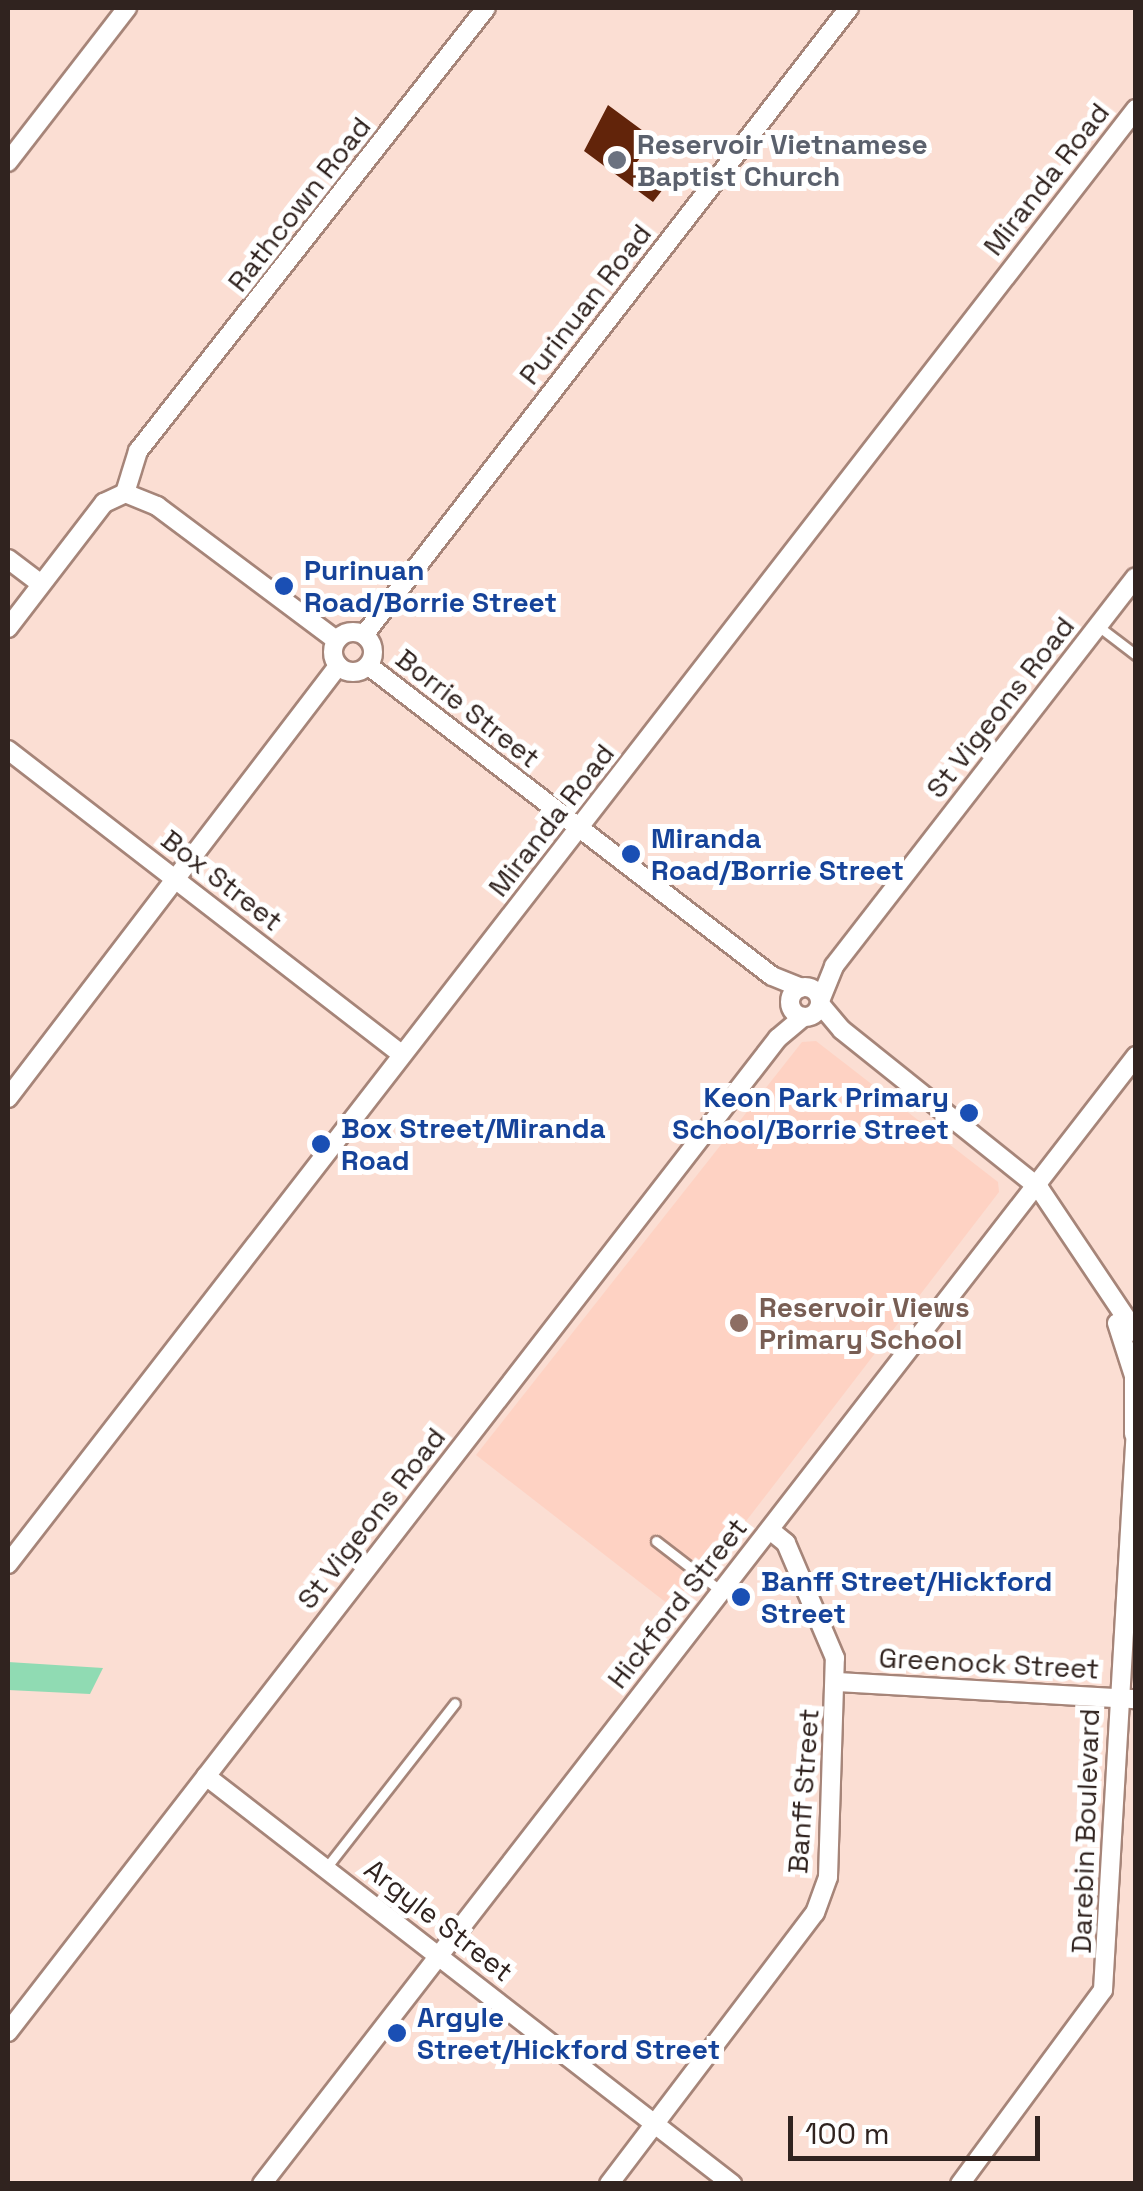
<!DOCTYPE html>
<html>
<head>
<meta charset="utf-8">
<style>
	body { margin:0 }
	#map { position:relative; width:1143px; height:2191px; overflow:hidden; background:#fbded3; font-family:"Space Grotesk",sans-serif }
	div>[style] { position:absolute }
	.built>* { inset:0; background:#fed2c3 }
	.green>* { inset:0; background:#90dbb3 }
	.building>* { inset:0; background:#62240a }
	.roads { filter:drop-shadow(2px 0 #a68579) drop-shadow(-2px 0 #a68579) drop-shadow(0 2px #a68579) drop-shadow(0 -2px #a68579) }
	.lane>* { height:9px; margin:-4.5px; padding:0 4.5px; transform-origin:4.5px; border-radius:4.5px; background:#fff }
	.street>* { height:18px; margin:-9px; padding:0 9px; transform-origin:9px; border-radius:9px; background:#fff }
	.street>.ring { margin:-9px; padding:0; box-sizing:content-box; background:none; border:18px solid #fff; border-radius:50% }
	.dots>* { width:28px; height:28px; translate:-50% -50%; box-sizing:border-box; border:5px solid #fff; border-radius:50% }
	span { translate:-50% -50%; white-space:nowrap; text-align:center; line-height:1.15; -webkit-text-stroke:10px #fff; paint-order:stroke }
	.worship-label { font-size:28px; color:#5b616d; font-weight:700 }
	.left { translate:0 -50%; text-align:left }
	.street-label { font-size:28px; color:#30231f }
	.transit-label { font-size:28px; color:#164399; font-weight:700 }
	.right { translate:-100% -50%; text-align:right }
	.education-label { font-size:28px; color:#785e54; font-weight:700 }
	.frame { position:absolute; inset:0; border:10px solid #30231f; pointer-events:none }
	.scale { position:absolute; left:788px; top:2116px; width:252px; height:45px; box-sizing:border-box; border:5px solid #30231f; border-top:0; padding-left:12px; font-size:30px; line-height:35px; white-space:nowrap; color:#30231f; -webkit-text-stroke:8px #fff; paint-order:stroke }
</style>
</head>
<body>
<div id="map">
	<div class="built">
		<div style="clip-path:polygon(816px 1041px,998px 1182px,999px 1192px,677px 1611px,476px 1455px,802px 1042px)"></div>
	</div>
	<div class="green">
		<div style="clip-path:polygon(8px 1662px,103px 1668px,90px 1694px,8px 1690px)"></div>
	</div>
	<div class="building">
		<div style="clip-path:polygon(608px 105px,654px 139px,637px 162px,667px 184px,653px 202px,584px 151px)"></div>
	</div>
	<div class="roads">
		<div class="lane">
			<div style="left:1098px;top:626px;width:48px;rotate:37.3deg"></div>
			<div style="left:656px;top:1541px;width:82px;rotate:37.6deg"></div>
			<div style="left:326px;top:1868px;width:209px;rotate:-52deg"></div>
		</div>
		<div class="street">
			<div style="left:8px;top:162px;width:195px;rotate:-52.3deg"></div>
			<div style="left:125px;top:493px;width:44px;rotate:-72.8deg"></div>
			<div style="left:138px;top:451px;width:563px;rotate:-51.85deg"></div>
			<div style="left:8px;top:559px;width:41px;rotate:37.1deg"></div>
			<div style="left:8px;top:628px;width:158px;rotate:-52.5deg"></div>
			<div style="left:104px;top:503px;width:23px;rotate:-25deg"></div>
			<div style="left:125px;top:493px;width:35px;rotate:22deg"></div>
			<div style="left:157px;top:506px;width:224px;rotate:36.8deg"></div>
			<div class="ring" style="left:333px;top:632px;width:22px;height:22px"></div>
			<div style="left:364px;top:635px;width:793px;rotate:-52.28deg"></div>
			<div style="left:369px;top:666px;width:508px;rotate:37.57deg"></div>
			<div style="left:772px;top:976px;width:31px;rotate:22deg"></div>
			<div style="left:8px;top:750px;width:498px;rotate:37.7deg"></div>
			<div class="ring" style="left:790px;top:987px;width:12px;height:12px"></div>
			<div style="left:820px;top:1001px;width:38px;rotate:-68deg"></div>
			<div style="left:834px;top:966px;width:492px;rotate:-52.2deg"></div>
			<div style="left:820px;top:1004px;width:34px;rotate:50deg"></div>
			<div style="left:842px;top:1030px;width:253px;rotate:38.7deg"></div>
			<div style="left:1039px;top:1188px;width:174px;rotate:56.2deg"></div>
			<div style="left:8px;top:1098px;width:544px;rotate:-52.62deg"></div>
			<div style="left:1117px;top:1323px;width:56px;rotate:72.2deg"></div>
			<div style="left:1134px;top:1376px;width:58px;rotate:90deg"></div>
			<div style="left:8px;top:1564px;width:1841px;rotate:-52.22deg"></div>
			<div style="left:838px;top:1682px;width:298px;rotate:3.3deg"></div>
			<div style="left:206px;top:1776px;width:666px;rotate:37.8deg"></div>
			<div style="left:8px;top:2032px;width:1257px;rotate:-52.24deg"></div>
			<div style="left:778px;top:1038px;width:33px;rotate:-40deg"></div>
			<div style="left:262px;top:2184px;width:1427px;rotate:-52.23deg"></div>
			<div style="left:609px;top:2184px;width:340px;rotate:-52.8deg"></div>
			<div style="left:815px;top:1913px;width:38px;rotate:-70deg"></div>
			<div style="left:828px;top:1877px;width:219px;rotate:-88.2deg"></div>
			<div style="left:835px;top:1658px;width:125px;rotate:-113.1deg"></div>
			<div style="left:786px;top:1543px;width:21px;rotate:-141deg"></div>
			<div style="left:960px;top:2184px;width:241px;rotate:-53.6deg"></div>
			<div style="left:1103px;top:1990px;width:563px;rotate:-86.64deg"></div>
		</div>
	</div>
	<div class="dots">
		<div style="left:617px;top:160px;background:#6b7280"></div>
		<div style="left:284px;top:586px;background:#1a4fb4"></div>
		<div style="left:631px;top:854px;background:#1a4fb4"></div>
		<div style="left:969px;top:1113px;background:#1a4fb4"></div>
		<div style="left:321px;top:1144px;background:#1a4fb4"></div>
		<div style="left:739px;top:1323px;background:#8d6e63"></div>
		<div style="left:741px;top:1597px;background:#1a4fb4"></div>
		<div style="left:397px;top:2033px;background:#1a4fb4"></div>
	</div>
	<div class="worship-label">
		<span class="left" style="left:637px;top:160px">Reservoir Vietnamese<br>Baptist Church</span>
	</div>
	<div class="street-label">
		<span style="left:1046px;top:179px;rotate:-52deg">Miranda Road</span>
		<span style="left:299px;top:204px;rotate:-52deg">Rathcown Road</span>
		<span style="left:585px;top:304px;rotate:-52deg">Purinuan Road</span>
		<span style="left:1000px;top:707px;rotate:-52deg">St Vigeons Road</span>
		<span style="left:468px;top:708px;rotate:38deg">Borrie Street</span>
		<span style="left:551px;top:820px;rotate:-52deg">Miranda Road</span>
		<span style="left:222px;top:880px;rotate:38deg">Box Street</span>
		<span style="left:371px;top:1518px;rotate:-52deg">St Vigeons Road</span>
		<span style="left:677px;top:1603px;rotate:-52deg">Hickford Street</span>
		<span style="left:989px;top:1663px;rotate:3deg">Greenock Street</span>
		<span style="left:803px;top:1791px;rotate:-86deg">Banff Street</span>
		<span style="left:1085px;top:1831px;rotate:-88deg">Darebin Boulevard</span>
		<span style="left:439px;top:1920px;rotate:38deg">Argyle Street</span>
	</div>
	<div class="transit-label">
		<span class="left" style="left:304px;top:586px">Purinuan<br>Road/Borrie Street</span>
		<span class="left" style="left:651px;top:854px">Miranda<br>Road/Borrie Street</span>
		<span class="right" style="left:949px;top:1113px">Keon Park Primary<br>School/Borrie Street</span>
		<span class="left" style="left:341px;top:1144px">Box Street/Miranda<br>Road</span>
		<span class="left" style="left:761px;top:1597px">Banff Street/Hickford<br>Street</span>
		<span class="left" style="left:417px;top:2033px">Argyle<br>Street/Hickford Street</span>
	</div>
	<div class="education-label">
		<span class="left" style="left:759px;top:1323px">Reservoir Views<br>Primary School</span>
	</div>
	<div class="frame"></div>
	<div class="scale">100 m</div>
</div>
</body>
</html>
